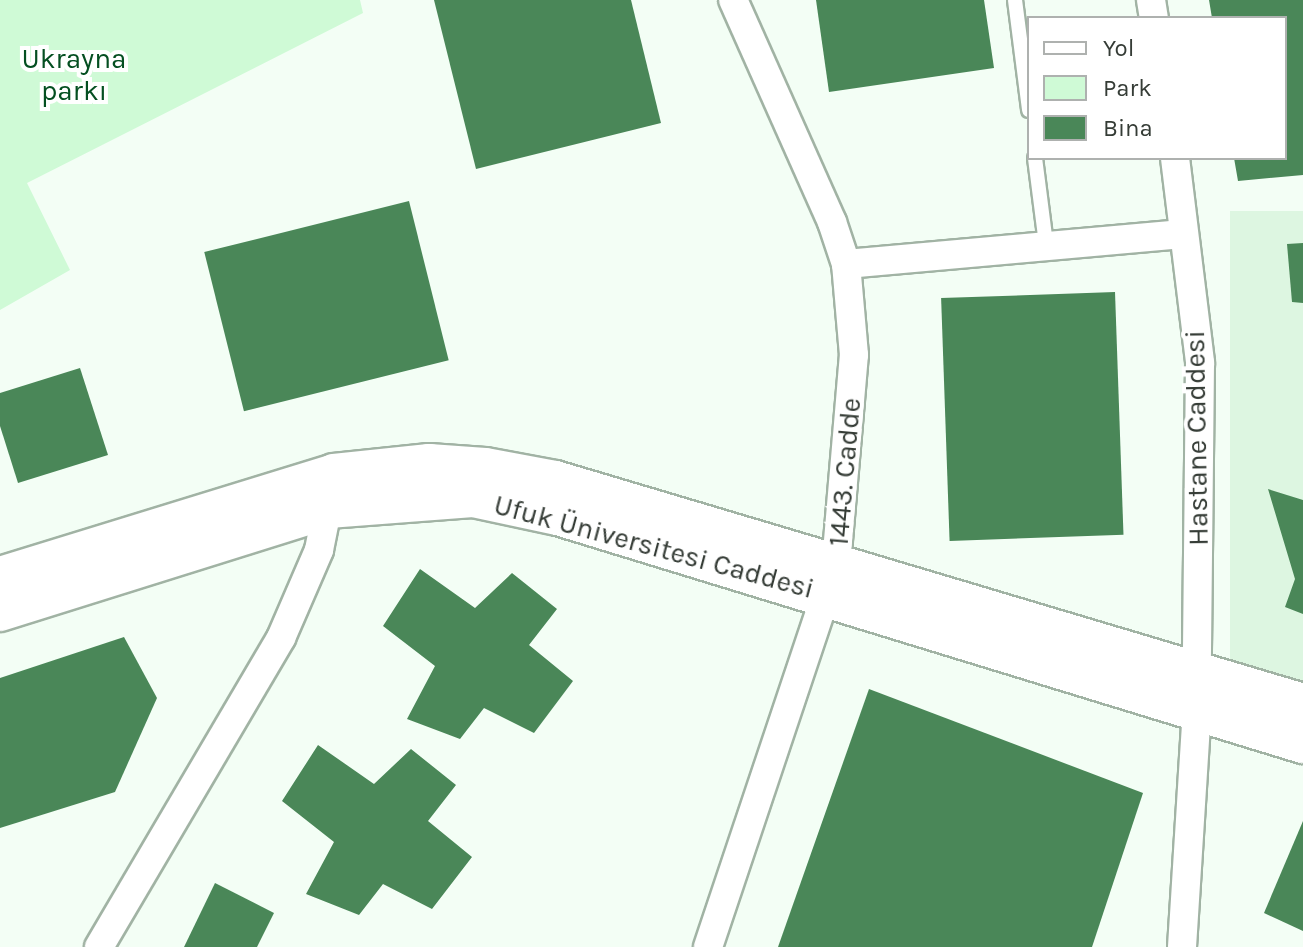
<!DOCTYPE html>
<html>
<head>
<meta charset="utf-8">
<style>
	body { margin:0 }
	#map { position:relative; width:1303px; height:947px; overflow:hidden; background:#f3fef5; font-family:Karla,sans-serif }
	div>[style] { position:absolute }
	.built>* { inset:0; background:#ddf6e1; transform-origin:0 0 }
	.green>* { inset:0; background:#cffad6 }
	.building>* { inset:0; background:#4a8758; transform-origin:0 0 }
	.roads { filter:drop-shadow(2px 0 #a1b3a4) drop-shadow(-2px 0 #a1b3a4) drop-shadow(0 2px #a1b3a4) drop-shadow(0 -2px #a1b3a4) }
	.service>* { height:14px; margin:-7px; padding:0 7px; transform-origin:7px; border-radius:7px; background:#fff }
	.minor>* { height:28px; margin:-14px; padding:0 14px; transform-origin:14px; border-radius:14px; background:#fff }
	.secondary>* { height:40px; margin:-20px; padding:0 20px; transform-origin:20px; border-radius:20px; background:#fff }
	span { translate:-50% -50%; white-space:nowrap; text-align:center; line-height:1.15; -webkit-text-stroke:8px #fff; paint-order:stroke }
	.park-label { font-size:28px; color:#044f21 }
	.street-label { font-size:28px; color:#353c36 }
	.legend { position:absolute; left:1027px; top:16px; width:260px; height:144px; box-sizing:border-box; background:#fff; border:2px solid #aeb1af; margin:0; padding:10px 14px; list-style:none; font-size:24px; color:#353c36 }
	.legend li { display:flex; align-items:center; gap:16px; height:40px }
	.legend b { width:40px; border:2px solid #aeb1af }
</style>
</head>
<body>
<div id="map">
	<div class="built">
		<div style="left:1303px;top:211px;width:471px;height:73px;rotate:90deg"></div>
	</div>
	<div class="green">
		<div style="clip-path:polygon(0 0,360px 0,363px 13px,27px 183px,70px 270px,0 310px)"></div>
	</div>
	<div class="building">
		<div style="clip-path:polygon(434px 0,631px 0,661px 123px,476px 169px)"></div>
		<div style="clip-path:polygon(816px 0,984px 0,994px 68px,829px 92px)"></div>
		<div style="clip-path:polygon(1209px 0,1303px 0,1303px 175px,1238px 181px,1234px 158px,1285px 158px,1285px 18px,1212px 18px)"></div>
		<div style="left:409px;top:201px;width:164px;height:211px;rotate:76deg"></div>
		<div style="clip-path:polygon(1303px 243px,1303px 303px,1292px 302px,1287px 244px)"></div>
		<div style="left:1115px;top:292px;width:243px;height:174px;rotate:88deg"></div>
		<div style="clip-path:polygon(80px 368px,108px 455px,18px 483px,0 426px,0 393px)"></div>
		<div style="clip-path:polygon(1268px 489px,1303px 500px,1303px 614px,1285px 607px,1295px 579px)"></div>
		<div style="clip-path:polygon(420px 569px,475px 608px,512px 573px,557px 609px,529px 645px,573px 681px,534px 733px,484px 708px,460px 739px,407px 719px,435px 666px,383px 626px)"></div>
		<div style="clip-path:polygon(124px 637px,157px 698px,115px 792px,0 828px,0 678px)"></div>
		<div style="clip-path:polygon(869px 689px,1143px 793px,1092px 947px,778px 947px)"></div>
		<div style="clip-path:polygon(318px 745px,374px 784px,411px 749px,456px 785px,428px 821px,472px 857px,432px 909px,383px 884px,359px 915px,306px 894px,334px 842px,282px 801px)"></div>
		<div style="clip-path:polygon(1303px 821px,1303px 931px,1264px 913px)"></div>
		<div style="clip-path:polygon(215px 883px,274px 913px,257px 947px,184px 947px)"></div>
	</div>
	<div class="roads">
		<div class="service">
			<div style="left:1015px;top:0;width:111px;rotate:82.7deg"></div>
			<div style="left:1035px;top:158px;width:87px;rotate:82.7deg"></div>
		</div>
		<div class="minor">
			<div style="left:1151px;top:0;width:18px;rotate:81deg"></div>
			<div style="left:1175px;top:158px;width:207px;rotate:83deg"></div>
			<div style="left:1200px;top:363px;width:307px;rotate:90.6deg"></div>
			<div style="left:846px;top:264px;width:338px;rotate:-5.1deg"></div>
			<div style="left:99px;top:947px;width:359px;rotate:-59.5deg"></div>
			<div style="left:281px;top:638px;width:96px;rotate:-66.6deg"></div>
			<div style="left:319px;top:550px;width:56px;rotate:-78.7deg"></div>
			<div style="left:708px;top:947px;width:404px;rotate:-71.5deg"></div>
			<div style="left:836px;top:564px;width:210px;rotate:-85.1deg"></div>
			<div style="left:854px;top:355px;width:91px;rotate:-95deg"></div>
			<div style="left:846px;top:264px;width:44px;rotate:-108.4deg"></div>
			<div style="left:832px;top:222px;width:243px;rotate:-114deg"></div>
			<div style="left:1182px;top:947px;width:240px;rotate:-86.4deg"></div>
		</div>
		<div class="secondary">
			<div style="left:0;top:577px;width:350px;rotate:-17.1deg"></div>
			<div style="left:334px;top:474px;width:96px;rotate:-6deg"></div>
			<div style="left:429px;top:464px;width:56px;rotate:4.1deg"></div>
			<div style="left:485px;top:468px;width:71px;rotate:10.5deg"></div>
			<div style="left:555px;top:481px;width:781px;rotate:16.6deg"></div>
			<div style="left:0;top:611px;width:344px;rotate:-17.4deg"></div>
			<div style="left:328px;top:508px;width:145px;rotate:-4.3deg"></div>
			<div style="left:473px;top:497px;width:87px;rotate:12deg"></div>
			<div style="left:558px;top:515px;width:779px;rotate:17.02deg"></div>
		</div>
	</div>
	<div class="park-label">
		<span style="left:74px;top:75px">Ukrayna<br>parkı</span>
	</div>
	<div class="street-label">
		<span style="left:1197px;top:438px;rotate:-91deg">Hastane Caddesi</span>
		<span style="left:845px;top:472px;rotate:-85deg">1443. Cadde</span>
		<span style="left:654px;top:547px;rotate:15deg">Ufuk Üniversitesi Caddesi</span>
	</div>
	<ul class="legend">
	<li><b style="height:10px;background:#fff"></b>Yol</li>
	<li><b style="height:22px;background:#cffad6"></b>Park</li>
	<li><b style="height:22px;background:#4a8758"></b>Bina</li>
	</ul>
</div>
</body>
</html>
